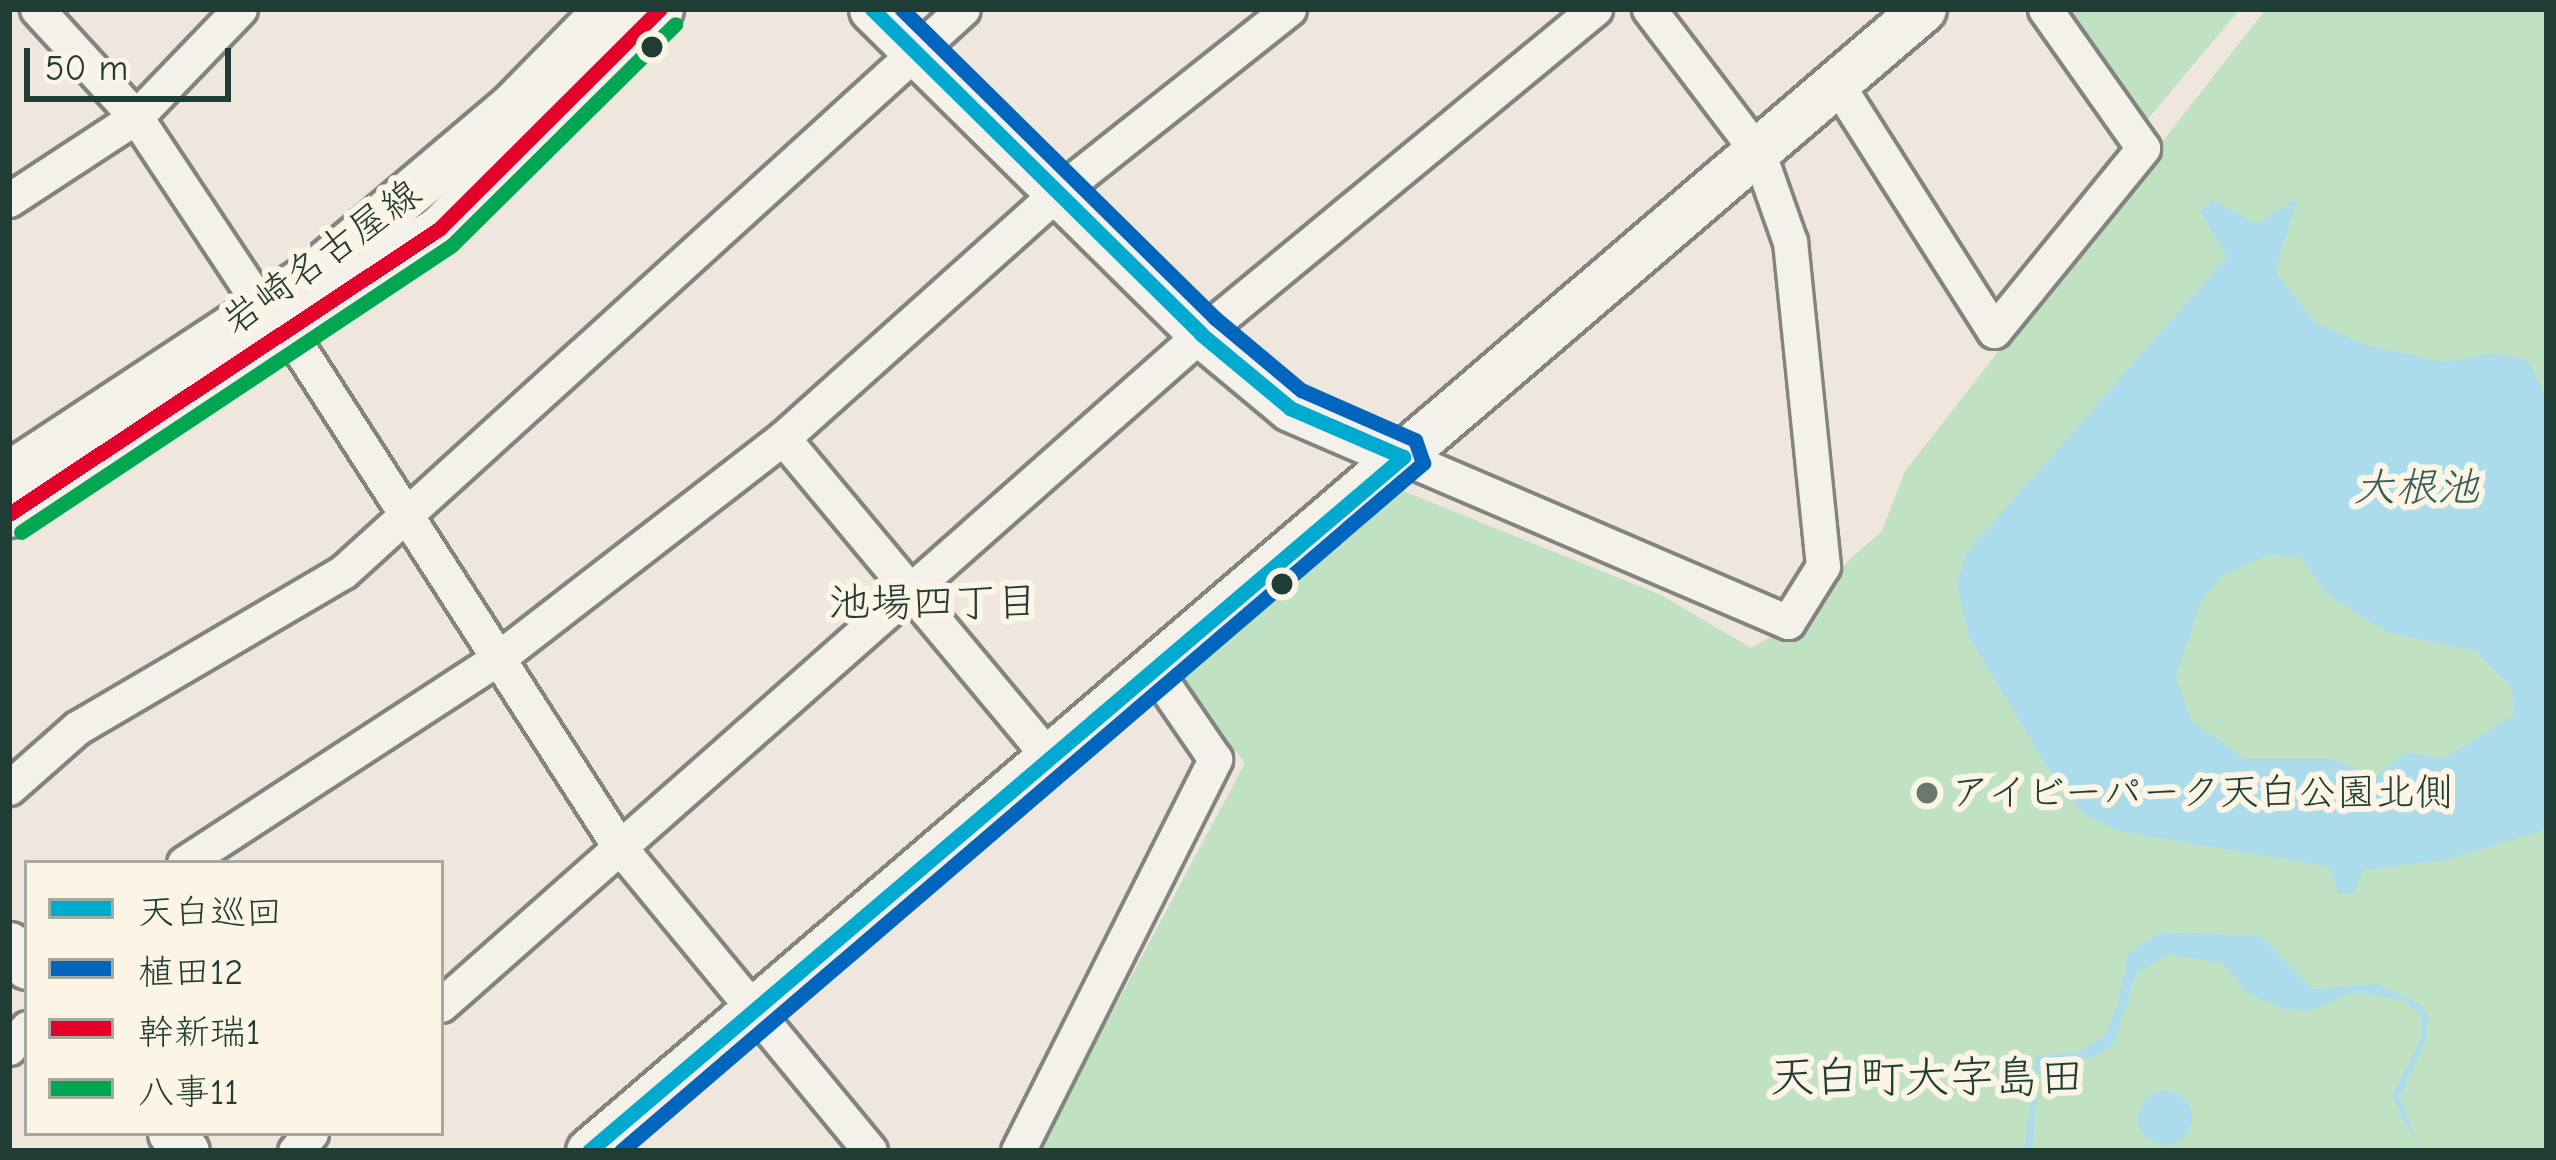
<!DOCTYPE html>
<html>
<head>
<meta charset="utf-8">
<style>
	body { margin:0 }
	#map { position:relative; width:2556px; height:1160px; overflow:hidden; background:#efe6dd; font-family:"Comic Neue","Klee One",sans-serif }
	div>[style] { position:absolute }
	.green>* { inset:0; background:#c0e2c2 }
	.water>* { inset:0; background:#acdcec }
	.round { border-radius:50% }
	.stream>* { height:9px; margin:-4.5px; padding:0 4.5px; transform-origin:4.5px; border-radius:4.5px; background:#acdcec }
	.roads { filter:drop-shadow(3px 0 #82847e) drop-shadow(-3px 0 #82847e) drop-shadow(0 3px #82847e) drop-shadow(0 -3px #82847e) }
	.street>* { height:33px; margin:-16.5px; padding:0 16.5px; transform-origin:16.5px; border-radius:16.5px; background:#f4f0ea }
	.secondary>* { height:45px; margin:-22.5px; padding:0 22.5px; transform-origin:22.5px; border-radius:22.5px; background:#f4f0ea }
	.bus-1>* { height:15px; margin:-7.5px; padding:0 7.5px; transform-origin:7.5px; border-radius:7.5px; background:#00a9ce }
	.bus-2>* { height:15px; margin:-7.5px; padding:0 7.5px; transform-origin:7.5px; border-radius:7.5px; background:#0065bd }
	.bus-3>* { height:15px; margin:-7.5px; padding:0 7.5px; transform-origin:7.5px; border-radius:7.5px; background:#e4002b }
	.bus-4>* { height:15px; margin:-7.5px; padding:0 7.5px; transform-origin:7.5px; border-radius:7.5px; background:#00a651 }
	.dots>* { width:33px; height:33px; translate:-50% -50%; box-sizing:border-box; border:6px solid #fcf5e5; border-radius:50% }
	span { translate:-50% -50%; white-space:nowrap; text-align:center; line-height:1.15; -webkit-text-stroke:12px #fcf5e5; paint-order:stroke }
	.street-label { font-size:39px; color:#1f3d34 }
	.poi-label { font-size:39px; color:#1f3d34 }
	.left { translate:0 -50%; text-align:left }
	.water-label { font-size:42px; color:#365c5a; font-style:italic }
	.neighbourhood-label { font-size:42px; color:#1f3d34 }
	.quarter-label { font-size:45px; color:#1f3d34 }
	.frame { position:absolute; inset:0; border:12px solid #1f3d34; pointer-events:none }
	.legend { position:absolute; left:24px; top:860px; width:420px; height:276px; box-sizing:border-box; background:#fcf5e5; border:3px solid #a4ab9e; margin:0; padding:15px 21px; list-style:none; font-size:36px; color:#1f3d34 }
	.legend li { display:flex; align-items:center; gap:24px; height:60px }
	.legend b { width:60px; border:3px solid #a4ab9e }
	.scale { position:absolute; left:24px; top:48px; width:207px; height:54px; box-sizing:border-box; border:6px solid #1f3d34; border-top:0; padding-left:15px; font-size:36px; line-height:42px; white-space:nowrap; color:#1f3d34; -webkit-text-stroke:9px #fcf5e5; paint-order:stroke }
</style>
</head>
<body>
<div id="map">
	<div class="green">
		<div style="clip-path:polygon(2058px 9px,2240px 9px,2142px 126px)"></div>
		<div style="clip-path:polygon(2266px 9px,2547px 9px,2547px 1151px,1038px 1151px,1245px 763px,1183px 686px,1183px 670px,1401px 490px,1661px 595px,1751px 648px,1811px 614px,1838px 570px,1882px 531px,1905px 471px)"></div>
	</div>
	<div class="water">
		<div style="clip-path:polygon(evenodd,2212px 199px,2256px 224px,2297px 199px,2275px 272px,2316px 323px,2369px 346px,2446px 362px,2494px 353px,2529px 360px,2544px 394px,2547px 829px,2445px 860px,2363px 870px,2353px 894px,2338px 893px,2329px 867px,2118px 831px,2084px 814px,2054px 778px,1969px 637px,1957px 586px,1965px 554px,2227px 257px,2200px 211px,2212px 199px,2269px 555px,2299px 557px,2331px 597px,2387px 632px,2476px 651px,2511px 687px,2515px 714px,2444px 759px,2405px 752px,2376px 776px,2330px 759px,2245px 759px,2191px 720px,2176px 676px,2201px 601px,2225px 574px,2269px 555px)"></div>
		<div style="clip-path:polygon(2161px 932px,2261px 936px,2313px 989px,2377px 984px,2419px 1003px,2429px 1016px,2426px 1039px,2400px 1096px,2419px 1151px,2392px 1096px,2422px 1037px,2422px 1017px,2404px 1000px,2354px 992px,2309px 1011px,2284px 1009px,2249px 994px,2223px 964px,2169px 954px,2136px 973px,2114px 1043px,2095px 1057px,2039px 1070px,2032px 1151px,2024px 1151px,2036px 1056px,2091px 1051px,2110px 1036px,2129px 952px)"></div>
		<div class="round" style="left:2138px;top:1091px;width:54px;height:54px"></div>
	</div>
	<div class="stream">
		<div style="left:2087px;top:1052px;width:25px;rotate:-34deg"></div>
		<div style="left:2108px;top:1038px;width:42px;rotate:-67.7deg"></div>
	</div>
	<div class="roads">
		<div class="street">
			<div style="left:37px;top:9px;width:147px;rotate:47.5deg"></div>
			<div style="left:136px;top:117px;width:227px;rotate:56.5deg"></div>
			<div style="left:1839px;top:87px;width:289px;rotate:57.6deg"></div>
			<div style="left:1994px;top:331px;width:236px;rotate:-50.8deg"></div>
			<div style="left:2143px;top:148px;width:170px;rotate:-125.2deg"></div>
			<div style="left:9px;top:200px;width:152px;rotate:-33.2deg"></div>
			<div style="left:136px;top:117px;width:150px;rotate:-46.1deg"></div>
			<div style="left:290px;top:334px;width:607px;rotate:57.3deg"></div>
			<div style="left:618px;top:845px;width:396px;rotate:50.5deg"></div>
			<div style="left:783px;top:438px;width:417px;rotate:50.2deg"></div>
			<div style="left:1403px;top:457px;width:419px;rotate:23.2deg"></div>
			<div style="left:1788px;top:622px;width:66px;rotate:-58deg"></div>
			<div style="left:1823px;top:566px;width:326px;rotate:-95.8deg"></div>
			<div style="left:1790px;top:242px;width:93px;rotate:-109.4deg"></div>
			<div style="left:1759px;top:154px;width:182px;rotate:-127.2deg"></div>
			<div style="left:9px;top:788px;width:91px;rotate:-41.4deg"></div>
			<div style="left:77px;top:728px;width:308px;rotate:-30.4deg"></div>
			<div style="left:343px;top:572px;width:837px;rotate:-42.24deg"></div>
			<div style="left:184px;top:863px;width:379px;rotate:-33.1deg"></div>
			<div style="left:501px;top:656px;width:356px;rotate:-37.7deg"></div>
			<div style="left:783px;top:438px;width:368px;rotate:-41.8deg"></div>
			<div style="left:1057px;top:193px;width:296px;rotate:-38.4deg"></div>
			<div style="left:441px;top:1005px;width:1014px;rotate:-41.44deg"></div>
			<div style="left:1201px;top:334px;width:511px;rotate:-39.52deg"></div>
			<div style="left:9px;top:1048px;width:27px;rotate:-48deg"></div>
			<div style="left:295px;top:1151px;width:24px;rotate:-48deg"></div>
			<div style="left:1018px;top:1151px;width:439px;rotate:-63.3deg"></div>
			<div style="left:1215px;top:759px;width:108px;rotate:-124.4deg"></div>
		</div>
		<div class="secondary">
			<div style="left:872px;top:9px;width:462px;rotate:44.6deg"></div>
			<div style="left:1201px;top:334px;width:116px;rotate:39.7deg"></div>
			<div style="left:1290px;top:408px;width:123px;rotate:23.4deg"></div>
			<div style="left:9px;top:474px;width:370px;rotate:-33.4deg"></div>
			<div style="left:318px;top:270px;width:254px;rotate:-40.2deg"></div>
			<div style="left:512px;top:106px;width:136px;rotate:-45.6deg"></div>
			<div style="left:9px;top:514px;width:516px;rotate:-33.54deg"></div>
			<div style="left:439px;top:229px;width:312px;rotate:-44.9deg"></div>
			<div style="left:9px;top:945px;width:28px;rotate:49deg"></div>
			<div style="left:171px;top:1133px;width:23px;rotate:50deg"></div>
			<div style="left:589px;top:1151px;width:1756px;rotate:-40.57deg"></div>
		</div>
	</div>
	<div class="bus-1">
		<div style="left:872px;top:9px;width:462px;rotate:44.6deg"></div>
		<div style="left:1201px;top:334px;width:116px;rotate:39.7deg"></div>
		<div style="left:1290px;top:408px;width:123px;rotate:23.4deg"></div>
		<div style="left:589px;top:1151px;width:1070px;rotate:-40.45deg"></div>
	</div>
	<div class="bus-2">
		<div style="left:621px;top:1151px;width:1057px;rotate:-40.62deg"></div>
		<div style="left:1423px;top:463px;width:24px;rotate:-109deg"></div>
		<div style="left:1415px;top:440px;width:124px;rotate:-156.3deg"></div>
		<div style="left:1301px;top:390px;width:112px;rotate:-140.1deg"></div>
		<div style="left:1215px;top:318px;width:440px;rotate:-135.4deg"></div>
	</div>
	<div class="bus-3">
		<div style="left:9px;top:514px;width:516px;rotate:-33.54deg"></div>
		<div style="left:439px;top:229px;width:312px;rotate:-44.9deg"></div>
	</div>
	<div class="bus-4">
		<div style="left:21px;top:532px;width:518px;rotate:-33.66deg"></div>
		<div style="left:452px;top:245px;width:314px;rotate:-44.7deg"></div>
	</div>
	<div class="dots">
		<div style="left:652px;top:47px;background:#1f3d34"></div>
		<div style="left:1282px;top:584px;background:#1f3d34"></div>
		<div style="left:1927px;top:793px;background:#68786f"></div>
	</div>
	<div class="street-label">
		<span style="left:322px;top:258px;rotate:-36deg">岩崎名古屋線</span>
	</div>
	<div class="poi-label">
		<span class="left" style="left:1951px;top:793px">アイビーパーク天白公園北側</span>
	</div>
	<div class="water-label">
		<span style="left:2416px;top:488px">大根池</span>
	</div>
	<div class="neighbourhood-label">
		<span style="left:933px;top:603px">池場四丁目</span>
	</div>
	<div class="quarter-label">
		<span style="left:1927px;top:1078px">天白町大字島田</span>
	</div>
	<div class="frame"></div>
	<ul class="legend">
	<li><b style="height:15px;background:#00a9ce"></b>天白巡回</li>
	<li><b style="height:15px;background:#0065bd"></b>植田12</li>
	<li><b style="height:15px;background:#e4002b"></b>幹新瑞1</li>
	<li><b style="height:15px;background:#00a651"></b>八事11</li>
	</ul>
	<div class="scale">50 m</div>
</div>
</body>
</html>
